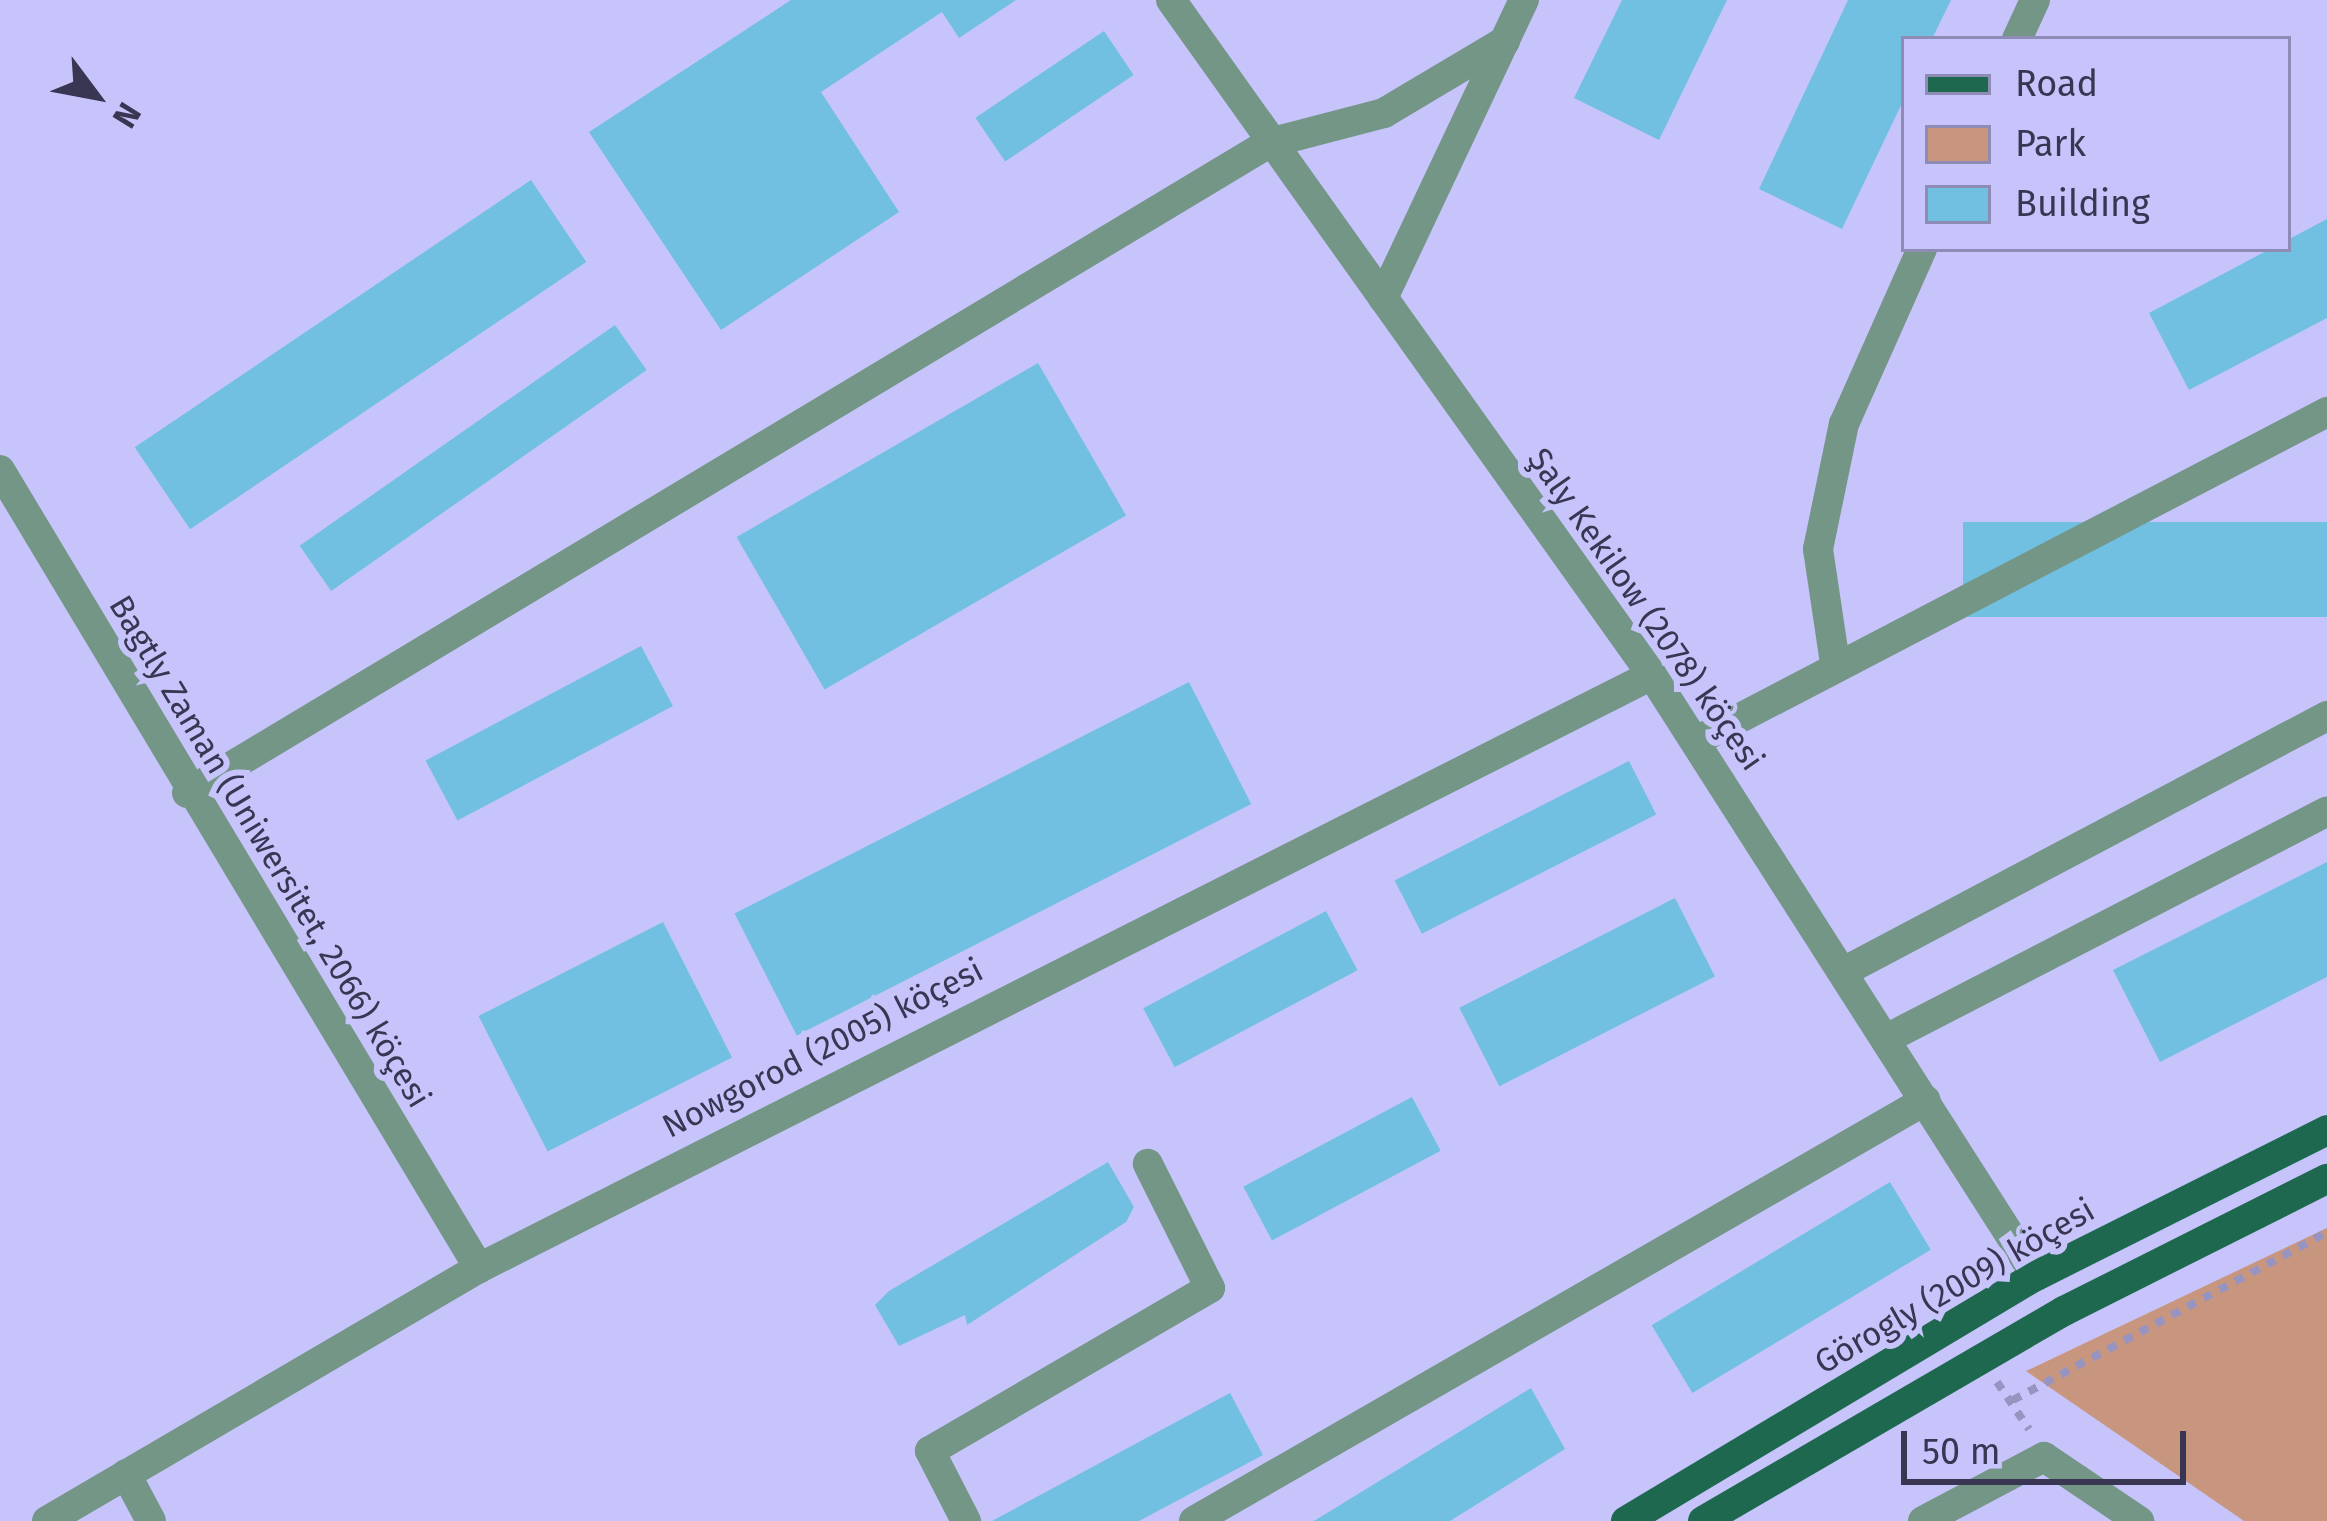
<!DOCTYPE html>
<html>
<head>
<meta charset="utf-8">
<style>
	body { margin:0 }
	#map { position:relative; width:2327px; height:1521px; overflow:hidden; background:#c7c4fb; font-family:"Fira Sans",sans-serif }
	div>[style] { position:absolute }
	.green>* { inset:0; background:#c8967e }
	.building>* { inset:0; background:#71c0e1; transform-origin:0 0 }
	.path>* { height:8px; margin-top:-4px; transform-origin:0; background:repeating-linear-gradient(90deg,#9794c2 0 9px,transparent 0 18px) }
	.minor>* { height:30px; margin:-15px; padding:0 15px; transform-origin:15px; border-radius:15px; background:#749687 }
	.major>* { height:30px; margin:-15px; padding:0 15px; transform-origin:15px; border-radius:15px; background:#1f6850 }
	span { translate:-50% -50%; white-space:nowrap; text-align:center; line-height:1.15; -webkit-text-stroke:12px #c7c4fb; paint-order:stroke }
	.street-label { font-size:33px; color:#383652 }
	.legend { position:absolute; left:1901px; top:36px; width:390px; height:216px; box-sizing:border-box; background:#c7c4fb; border:3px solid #8e8bb7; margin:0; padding:15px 21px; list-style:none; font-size:36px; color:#383652 }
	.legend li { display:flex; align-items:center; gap:24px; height:60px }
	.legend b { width:60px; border:3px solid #8e8bb7 }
	.north { position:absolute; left:36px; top:36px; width:120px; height:120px; -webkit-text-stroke:9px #c7c4fb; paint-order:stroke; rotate:122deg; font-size:33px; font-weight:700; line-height:48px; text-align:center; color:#383652 }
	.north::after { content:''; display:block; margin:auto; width:42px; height:54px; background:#383652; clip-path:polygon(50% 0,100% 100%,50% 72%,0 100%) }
	.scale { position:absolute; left:1901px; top:1431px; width:285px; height:54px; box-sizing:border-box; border:6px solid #383652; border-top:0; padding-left:15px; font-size:36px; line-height:42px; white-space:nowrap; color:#383652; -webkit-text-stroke:9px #c7c4fb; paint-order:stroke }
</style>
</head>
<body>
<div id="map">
	<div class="green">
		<div style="clip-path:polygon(2327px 1228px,2327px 1521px,2244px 1521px,2026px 1371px)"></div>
	</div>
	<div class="building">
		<div style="clip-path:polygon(791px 0,1016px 0,959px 38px,942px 12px,821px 92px,899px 212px,721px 330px,589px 132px)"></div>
		<div style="clip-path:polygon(1622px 0,1727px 0,1659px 140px,1574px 98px)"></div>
		<div style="clip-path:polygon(1848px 0,1951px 0,1932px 39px,1904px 39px,1904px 99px,1842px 229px,1759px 189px)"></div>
		<div style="left:1104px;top:31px;width:53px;height:155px;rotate:56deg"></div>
		<div style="left:531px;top:180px;width:99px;height:478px;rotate:56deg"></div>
		<div style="clip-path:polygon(2327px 219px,2327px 318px,2189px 390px,2149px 313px)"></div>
		<div style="left:615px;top:325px;width:55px;height:385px;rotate:55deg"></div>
		<div style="left:1038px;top:363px;width:176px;height:348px;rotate:60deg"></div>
		<div style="left:2327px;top:522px;width:95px;height:364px;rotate:90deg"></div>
		<div style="left:641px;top:646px;width:68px;height:244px;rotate:62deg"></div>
		<div style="left:1189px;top:682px;width:137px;height:510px;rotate:63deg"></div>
		<div style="left:1629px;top:761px;width:60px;height:263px;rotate:63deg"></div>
		<div style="clip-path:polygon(2327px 862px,2327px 977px,2160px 1062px,2113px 970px)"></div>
		<div style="left:1675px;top:898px;width:88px;height:242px;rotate:63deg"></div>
		<div style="left:1326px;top:911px;width:67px;height:207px;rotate:62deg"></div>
		<div style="left:663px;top:922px;width:152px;height:207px;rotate:63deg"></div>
		<div style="left:1412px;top:1097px;width:61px;height:191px;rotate:62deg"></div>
		<div style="clip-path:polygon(1108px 1162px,1134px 1207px,1126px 1222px,967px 1325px,965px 1315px,899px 1346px,875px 1305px,889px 1291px)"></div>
		<div style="left:1890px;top:1182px;width:79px;height:278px;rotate:59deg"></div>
		<div style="clip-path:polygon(1531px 1388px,1565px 1449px,1450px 1521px,1314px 1521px)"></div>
		<div style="clip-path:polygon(1230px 1393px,1263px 1455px,1139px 1521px,992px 1521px)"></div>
	</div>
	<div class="path">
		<div style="left:1997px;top:1382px;width:57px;rotate:55.8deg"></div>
		<div style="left:2013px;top:1400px;width:356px;rotate:-28.1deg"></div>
	</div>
	<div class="minor">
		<div style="left:1171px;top:0;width:829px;rotate:54.53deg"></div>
		<div style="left:1652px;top:675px;width:713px;rotate:57.42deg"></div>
		<div style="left:2017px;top:39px;width:43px;rotate:-65.2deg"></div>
		<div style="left:1383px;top:298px;width:330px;rotate:-64.7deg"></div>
		<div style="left:0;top:470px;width:931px;rotate:59.03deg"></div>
		<div style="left:1835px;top:663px;width:115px;rotate:-98.5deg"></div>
		<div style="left:1818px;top:549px;width:128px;rotate:-78.3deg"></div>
		<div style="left:1844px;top:424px;width:192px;rotate:-66deg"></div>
		<div style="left:1696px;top:741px;width:712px;rotate:-27.54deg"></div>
		<div style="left:187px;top:793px;width:1262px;rotate:-30.99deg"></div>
		<div style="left:1269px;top:143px;width:119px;rotate:-14.6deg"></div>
		<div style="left:1384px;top:113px;width:141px;rotate:-30.8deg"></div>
		<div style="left:1843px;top:972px;width:548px;rotate:-27.88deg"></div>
		<div style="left:1886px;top:1039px;width:496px;rotate:-27.3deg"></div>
		<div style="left:126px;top:1474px;width:53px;rotate:62deg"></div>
		<div style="left:47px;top:1521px;width:501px;rotate:-30.36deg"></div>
		<div style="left:479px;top:1268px;width:1314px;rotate:-26.82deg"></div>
		<div style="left:966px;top:1521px;width:79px;rotate:-117.2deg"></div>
		<div style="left:930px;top:1451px;width:324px;rotate:-30.2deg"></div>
		<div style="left:1210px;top:1288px;width:139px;rotate:-116.6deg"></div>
		<div style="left:1194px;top:1521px;width:844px;rotate:-29.9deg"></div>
		<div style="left:1923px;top:1521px;width:137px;rotate:-27.9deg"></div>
		<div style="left:2044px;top:1457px;width:115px;rotate:34deg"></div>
	</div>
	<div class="major">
		<div style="left:1626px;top:1521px;width:478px;rotate:-30.9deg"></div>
		<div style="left:2036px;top:1276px;width:326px;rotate:-26.6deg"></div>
		<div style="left:1703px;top:1521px;width:418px;rotate:-30.2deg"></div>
		<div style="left:2064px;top:1311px;width:294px;rotate:-26.7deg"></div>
	</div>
	<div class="street-label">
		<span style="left:1645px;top:610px;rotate:55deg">Şaly Kekilow (2078) köçesi</span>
		<span style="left:269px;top:852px;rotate:59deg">Bagtly Zaman (Uniwersitet, 2066) köçesi</span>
		<span style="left:823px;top:1049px;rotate:-27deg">Nowgorod (2005) köçesi</span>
		<span style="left:1955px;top:1287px;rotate:-30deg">Görogly (2009) köçesi</span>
	</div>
	<ul class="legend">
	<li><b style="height:15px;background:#1f6850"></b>Road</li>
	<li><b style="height:33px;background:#c8967e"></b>Park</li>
	<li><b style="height:33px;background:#71c0e1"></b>Building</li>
	</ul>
	<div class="north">N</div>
	<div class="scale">50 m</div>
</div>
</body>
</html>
